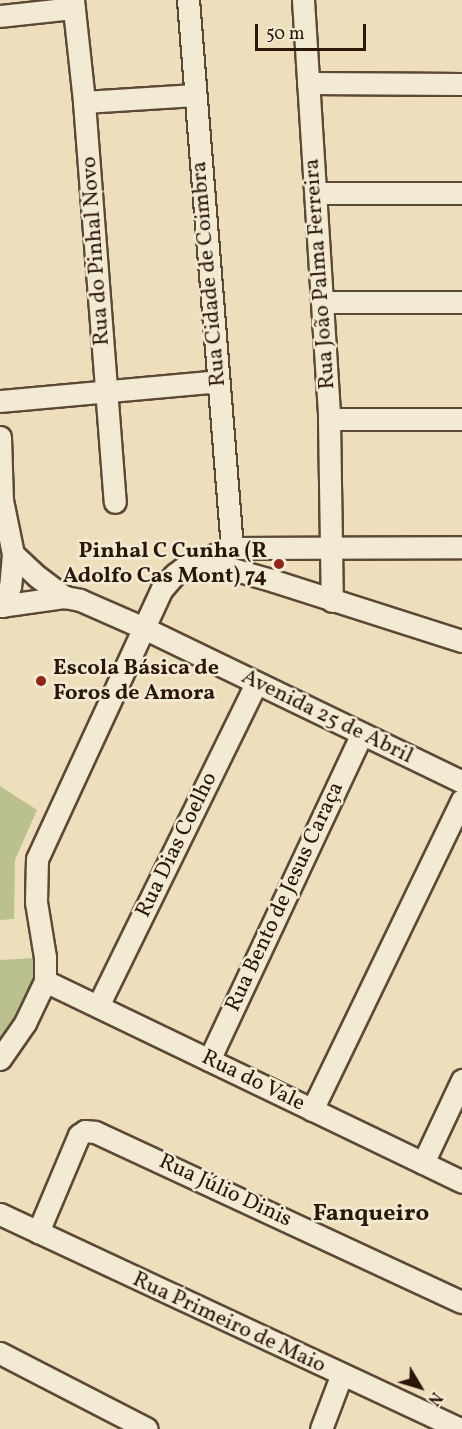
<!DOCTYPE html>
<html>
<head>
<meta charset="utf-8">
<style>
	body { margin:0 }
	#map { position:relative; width:462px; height:1429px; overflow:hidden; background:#eddfbb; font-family:Vollkorn,serif }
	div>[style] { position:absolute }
	.green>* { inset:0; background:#bbc18e }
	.roads { filter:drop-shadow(2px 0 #5c4836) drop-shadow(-2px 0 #5c4836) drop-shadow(0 2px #5c4836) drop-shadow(0 -2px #5c4836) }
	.minor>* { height:21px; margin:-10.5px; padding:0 10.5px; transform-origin:10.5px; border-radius:10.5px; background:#f3ead3 }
	.dots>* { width:16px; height:16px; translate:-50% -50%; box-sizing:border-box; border:3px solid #f3ead3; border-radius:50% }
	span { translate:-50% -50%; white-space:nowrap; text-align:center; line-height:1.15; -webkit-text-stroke:5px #f3ead3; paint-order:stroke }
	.street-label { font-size:22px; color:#2b160a }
	.poi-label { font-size:22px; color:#2b160a; font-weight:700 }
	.right { translate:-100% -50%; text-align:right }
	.left { translate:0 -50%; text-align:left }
	.neighbourhood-label { font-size:24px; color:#2b160a; font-weight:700 }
	.north { position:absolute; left:390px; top:1357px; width:60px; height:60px; -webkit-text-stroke:4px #f3ead3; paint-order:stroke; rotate:128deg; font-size:16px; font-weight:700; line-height:24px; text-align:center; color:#2b160a }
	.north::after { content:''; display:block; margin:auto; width:21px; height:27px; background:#2b160a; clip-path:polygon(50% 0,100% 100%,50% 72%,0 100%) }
	.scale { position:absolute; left:255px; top:24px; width:111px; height:27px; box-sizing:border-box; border:3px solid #2b160a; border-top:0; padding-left:8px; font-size:18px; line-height:21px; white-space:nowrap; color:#2b160a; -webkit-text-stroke:4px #f3ead3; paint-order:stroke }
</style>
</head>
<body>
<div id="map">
	<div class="green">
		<div style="clip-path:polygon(0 786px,37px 810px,15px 860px,14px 919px,0 920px)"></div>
		<div style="clip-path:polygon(33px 958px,33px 984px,18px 1015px,0 1039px,0 960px)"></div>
	</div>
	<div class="roads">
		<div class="minor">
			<div style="left:73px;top:0;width:103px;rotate:83.8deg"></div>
			<div style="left:84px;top:102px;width:401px;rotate:85.6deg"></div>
			<div style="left:188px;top:0;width:550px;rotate:85.41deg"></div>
			<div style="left:303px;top:0;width:420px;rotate:86.4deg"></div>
			<div style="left:329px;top:419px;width:182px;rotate:89.1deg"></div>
			<div style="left:0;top:16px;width:74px;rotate:-6.2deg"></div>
			<div style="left:308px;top:83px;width:154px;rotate:0.4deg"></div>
			<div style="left:84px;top:102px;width:111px;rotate:-3.6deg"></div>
			<div style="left:316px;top:193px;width:146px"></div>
			<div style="left:323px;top:302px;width:139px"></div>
			<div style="left:0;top:401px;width:219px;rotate:-5.2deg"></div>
			<div style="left:329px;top:419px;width:133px"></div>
			<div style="left:0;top:437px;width:63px;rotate:88.2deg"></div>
			<div style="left:2px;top:500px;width:55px;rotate:78.5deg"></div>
			<div style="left:13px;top:554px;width:32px;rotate:95deg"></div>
			<div style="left:10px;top:586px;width:21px;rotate:109deg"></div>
			<div style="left:13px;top:554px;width:34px;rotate:43deg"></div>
			<div style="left:38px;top:577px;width:34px;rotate:37deg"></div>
			<div style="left:65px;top:597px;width:15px;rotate:11deg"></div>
			<div style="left:80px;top:600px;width:70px;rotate:23.6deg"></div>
			<div style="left:144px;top:628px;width:353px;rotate:25.8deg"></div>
			<div style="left:201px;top:560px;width:76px;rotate:16deg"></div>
			<div style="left:274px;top:581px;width:197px;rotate:17.7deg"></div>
			<div style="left:0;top:606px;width:66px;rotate:-7.9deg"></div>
			<div style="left:45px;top:981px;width:463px;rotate:25.7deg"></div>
			<div style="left:98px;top:1006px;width:360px;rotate:-63.9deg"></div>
			<div style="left:0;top:1059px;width:44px;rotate:-55.2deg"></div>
			<div style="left:25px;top:1023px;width:47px;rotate:-64.5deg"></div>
			<div style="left:45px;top:981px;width:24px;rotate:-90deg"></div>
			<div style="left:45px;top:957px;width:56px;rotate:-99.3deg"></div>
			<div style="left:36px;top:902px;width:43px;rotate:-88.7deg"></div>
			<div style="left:37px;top:859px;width:298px;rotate:-65.2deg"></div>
			<div style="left:162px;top:589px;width:18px;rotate:-49deg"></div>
			<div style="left:174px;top:575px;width:15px;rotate:-37deg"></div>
			<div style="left:186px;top:566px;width:49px;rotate:-21.4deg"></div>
			<div style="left:232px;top:548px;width:230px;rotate:-0.2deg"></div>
			<div style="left:209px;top:1060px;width:360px;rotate:-64.9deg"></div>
			<div style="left:312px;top:1110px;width:344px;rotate:-64.2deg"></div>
			<div style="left:423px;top:1163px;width:92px;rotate:-64.8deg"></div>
			<div style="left:0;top:1214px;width:508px;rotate:25.05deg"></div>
			<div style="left:38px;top:1232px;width:105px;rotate:-67.1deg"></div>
			<div style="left:79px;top:1135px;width:7px;rotate:-34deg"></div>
			<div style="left:85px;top:1131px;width:10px;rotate:6deg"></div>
			<div style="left:95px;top:1132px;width:404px;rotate:24.9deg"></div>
			<div style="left:0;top:1353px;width:165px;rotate:27.3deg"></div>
			<div style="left:321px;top:1429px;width:57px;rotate:-69.3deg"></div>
		</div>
	</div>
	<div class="dots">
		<div style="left:279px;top:564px;background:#8f2418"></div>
		<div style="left:41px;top:681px;background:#8f2418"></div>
	</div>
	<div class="street-label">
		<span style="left:96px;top:251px;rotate:-94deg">Rua do Pinhal Novo</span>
		<span style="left:209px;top:274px;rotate:-95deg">Rua Cidade de Coimbra</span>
		<span style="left:320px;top:274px;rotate:-94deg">Rua João Palma Ferreira</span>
		<span style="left:327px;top:717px;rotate:26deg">Avenida 25 de Abril</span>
		<span style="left:177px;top:845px;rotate:-64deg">Rua Dias Coelho</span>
		<span style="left:285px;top:897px;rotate:-65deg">Rua Bento de Jesus Caraça</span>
		<span style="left:253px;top:1081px;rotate:26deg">Rua do Vale</span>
		<span style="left:225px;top:1191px;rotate:25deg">Rua Júlio Dinis</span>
		<span style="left:229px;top:1323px;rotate:25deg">Rua Primeiro de Maio</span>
	</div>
	<div class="poi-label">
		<span class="right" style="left:267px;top:564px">Pinhal C Cunha (R<br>Adolfo Cas Mont) 74</span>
		<span class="left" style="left:53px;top:681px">Escola Básica de<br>Foros de Amora</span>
	</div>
	<div class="neighbourhood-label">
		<span style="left:371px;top:1215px">Fanqueiro</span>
	</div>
	<div class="north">N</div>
	<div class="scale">50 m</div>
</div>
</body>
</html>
